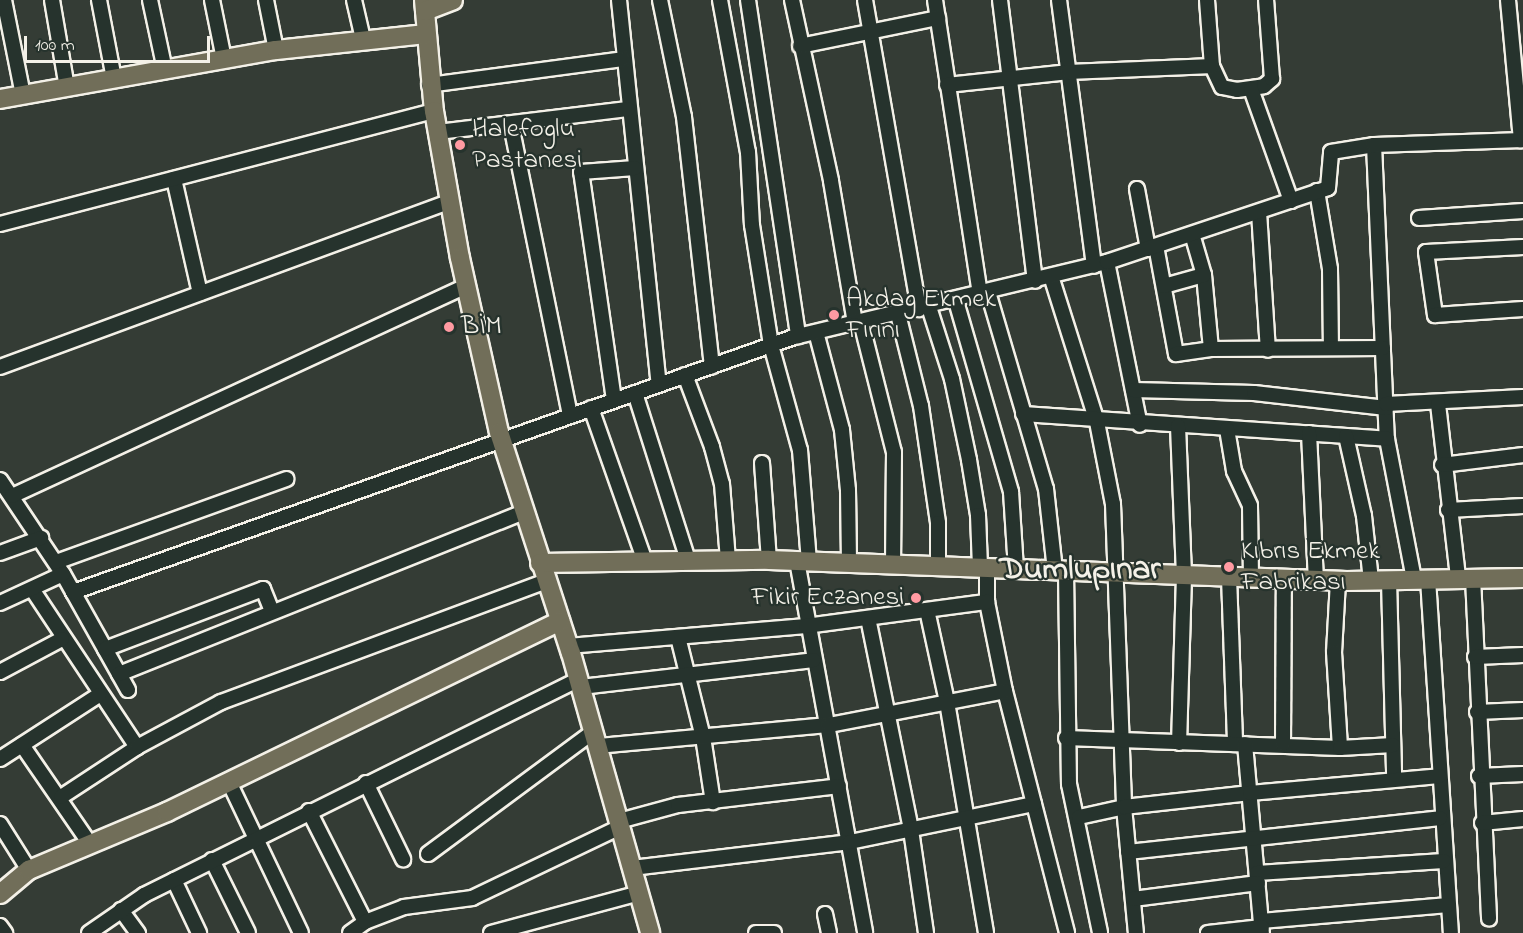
<!DOCTYPE html>
<html>
<head>
<meta charset="utf-8">
<style>
	body { margin:0 }
	#map { position:relative; width:1523px; height:933px; overflow:hidden; background:#343c35; font-family:"Indie Flower",sans-serif }
	div>[style] { position:absolute }
	.roads { filter:drop-shadow(2px 0 #f4f1e8) drop-shadow(-2px 0 #f4f1e8) drop-shadow(0 2px #f4f1e8) drop-shadow(0 -2px #f4f1e8) }
	.minor>* { height:14px; margin:-7px; padding:0 7px; transform-origin:7px; border-radius:7px; background:#26332d }
	.major>* { height:18px; margin:-9px; padding:0 9px; transform-origin:9px; border-radius:9px; background:#716e59 }
	.dots>* { width:16px; height:16px; translate:-50% -50%; box-sizing:border-box; border:3px solid #26332d; border-radius:50% }
	span { translate:-50% -50%; white-space:nowrap; text-align:center; line-height:1.15; -webkit-text-stroke:4.5px #26332d; paint-order:stroke }
	.poi-label { font-size:27px; color:#f4f1e8 }
	.left { translate:0 -50%; text-align:left }
	.right { translate:-100% -50%; text-align:right }
	.district-label { font-size:33px; color:#f4f1e8; font-weight:700 }
	.scale { position:absolute; left:24px; top:36px; width:186px; height:27px; box-sizing:border-box; border:3px solid #f4f1e8; border-top:0; padding-left:8px; font-size:18px; line-height:21px; white-space:nowrap; color:#f4f1e8; -webkit-text-stroke:4px #26332d; paint-order:stroke }
</style>
</head>
<body>
<div id="map">
	<div class="roads">
		<div class="minor">
			<div style="left:4px;top:0;width:97px;rotate:78.7deg"></div>
			<div style="left:52px;top:0;width:89px;rotate:80.3deg"></div>
			<div style="left:99px;top:0;width:80px;rotate:79.2deg"></div>
			<div style="left:150px;top:0;width:72px;rotate:77.9deg"></div>
			<div style="left:212px;top:0;width:60px;rotate:78.5deg"></div>
			<div style="left:266px;top:0;width:51px;rotate:78.7deg"></div>
			<div style="left:354px;top:0;width:39px;rotate:77deg"></div>
			<div style="left:619px;top:0;width:386px;rotate:84.1deg"></div>
			<div style="left:660px;top:0;width:119px;rotate:78.4deg"></div>
			<div style="left:684px;top:117px;width:251px;rotate:83.6deg"></div>
			<div style="left:720px;top:0;width:155px;rotate:79.6deg"></div>
			<div style="left:748px;top:152px;width:73px;rotate:86.9deg"></div>
			<div style="left:752px;top:225px;width:121px;rotate:81deg"></div>
			<div style="left:771px;top:345px;width:109px;rotate:74.6deg"></div>
			<div style="left:800px;top:450px;width:112px;rotate:85.4deg"></div>
			<div style="left:748px;top:0;width:340px;rotate:81.5deg"></div>
			<div style="left:792px;top:0;width:185px;rotate:77.8deg"></div>
			<div style="left:831px;top:181px;width:144px;rotate:80.4deg"></div>
			<div style="left:865px;top:0;width:314px;rotate:80.1deg"></div>
			<div style="left:935px;top:0;width:298px;rotate:81.3deg"></div>
			<div style="left:1000px;top:0;width:283px;rotate:82.9deg"></div>
			<div style="left:1059px;top:0;width:268px;rotate:82.5deg"></div>
			<div style="left:1207px;top:0;width:66px;rotate:85.7deg"></div>
			<div style="left:1212px;top:66px;width:23px;rotate:65deg"></div>
			<div style="left:1222px;top:87px;width:15px;rotate:11deg"></div>
			<div style="left:1237px;top:90px;width:27px;rotate:-8deg"></div>
			<div style="left:1264px;top:86px;width:11px;rotate:-41deg"></div>
			<div style="left:1272px;top:79px;width:79px;rotate:-94.3deg"></div>
			<div style="left:1508px;top:0;width:141px;rotate:84.7deg"></div>
			<div style="left:800px;top:46px;width:141px;rotate:-11.5deg"></div>
			<div style="left:429px;top:85px;width:196px;rotate:-7.6deg"></div>
			<div style="left:947px;top:85px;width:123px;rotate:-6.1deg"></div>
			<div style="left:1069px;top:72px;width:143px;rotate:-2.4deg"></div>
			<div style="left:1251px;top:89px;width:119px;rotate:70.3deg"></div>
			<div style="left:511px;top:125px;width:297px;rotate:78.5deg"></div>
			<div style="left:438px;top:132px;width:191px;rotate:-6.9deg"></div>
			<div style="left:1374px;top:145px;width:294px;rotate:87.5deg"></div>
			<div style="left:1387px;top:439px;width:143px;rotate:79.1deg"></div>
			<div style="left:174px;top:179px;width:117px;rotate:77.2deg"></div>
			<div style="left:1137px;top:189px;width:61px;rotate:79.6deg"></div>
			<div style="left:1317px;top:191px;width:79px;rotate:80.5deg"></div>
			<div style="left:1330px;top:269px;width:79px;rotate:89.3deg"></div>
			<div style="left:1259px;top:212px;width:138px;rotate:86.3deg"></div>
			<div style="left:1419px;top:218px;width:104px;rotate:-3.9deg"></div>
			<div style="left:0;top:224px;width:448px;rotate:-14.6deg"></div>
			<div style="left:1192px;top:234px;width:43px;rotate:73.7deg"></div>
			<div style="left:1204px;top:275px;width:74px;rotate:84.6deg"></div>
			<div style="left:1156px;top:246px;width:110px;rotate:79.5deg"></div>
			<div style="left:1176px;top:354px;width:35px;rotate:-8deg"></div>
			<div style="left:1211px;top:349px;width:172px;rotate:-0.3deg"></div>
			<div style="left:1523px;top:247px;width:97px;rotate:177deg"></div>
			<div style="left:1426px;top:252px;width:64px;rotate:81.9deg"></div>
			<div style="left:1435px;top:315px;width:88px;rotate:-3.9deg"></div>
			<div style="left:1107px;top:262px;width:166px;rotate:78.6deg"></div>
			<div style="left:1051px;top:276px;width:153px;rotate:72.5deg"></div>
			<div style="left:1097px;top:422px;width:84px;rotate:79deg"></div>
			<div style="left:1113px;top:504px;width:303px;rotate:87.9deg"></div>
			<div style="left:1124px;top:807px;width:127px;rotate:84.6deg"></div>
			<div style="left:1164px;top:286px;width:41px;rotate:-15.4deg"></div>
			<div style="left:988px;top:292px;width:205px;rotate:73.6deg"></div>
			<div style="left:1046px;top:489px;width:81px;rotate:83.7deg"></div>
			<div style="left:956px;top:301px;width:199px;rotate:73.9deg"></div>
			<div style="left:1011px;top:492px;width:77px;rotate:86.3deg"></div>
			<div style="left:929px;top:307px;width:76px;rotate:72.3deg"></div>
			<div style="left:952px;top:379px;width:83px;rotate:78.1deg"></div>
			<div style="left:969px;top:460px;width:56px;rotate:80.7deg"></div>
			<div style="left:978px;top:515px;width:53px;rotate:87.8deg"></div>
			<div style="left:898px;top:314px;width:95px;rotate:76deg"></div>
			<div style="left:921px;top:406px;width:118px;rotate:81.7deg"></div>
			<div style="left:938px;top:523px;width:44px;rotate:90deg"></div>
			<div style="left:861px;top:322px;width:134px;rotate:75.8deg"></div>
			<div style="left:894px;top:452px;width:113px;rotate:90.5deg"></div>
			<div style="left:816px;top:332px;width:101px;rotate:75.1deg"></div>
			<div style="left:842px;top:430px;width:60px;rotate:84.3deg"></div>
			<div style="left:848px;top:490px;width:73px;rotate:89.2deg"></div>
			<div style="left:0;top:367px;width:480px;rotate:-20.2deg"></div>
			<div style="left:685px;top:375px;width:77px;rotate:69.4deg"></div>
			<div style="left:712px;top:447px;width:38px;rotate:75deg"></div>
			<div style="left:722px;top:484px;width:76px;rotate:85.5deg"></div>
			<div style="left:1133px;top:390px;width:121px;rotate:1.4deg"></div>
			<div style="left:1254px;top:393px;width:133px;rotate:6.5deg"></div>
			<div style="left:635px;top:393px;width:175px;rotate:72.4deg"></div>
			<div style="left:614px;top:400px;width:230px;rotate:-98.2deg"></div>
			<div style="left:581px;top:172px;width:54px;rotate:-4.2deg"></div>
			<div style="left:1386px;top:404px;width:137px;rotate:-2.9deg"></div>
			<div style="left:1438px;top:404px;width:175px;rotate:83.4deg"></div>
			<div style="left:591px;top:408px;width:162px;rotate:70.6deg"></div>
			<div style="left:1023px;top:414px;width:365px;rotate:3.9deg"></div>
			<div style="left:1178px;top:426px;width:150px;rotate:87.7deg"></div>
			<div style="left:1184px;top:576px;width:167px;rotate:91.7deg"></div>
			<div style="left:1227px;top:429px;width:43px;rotate:80.5deg"></div>
			<div style="left:1234px;top:471px;width:38px;rotate:65deg"></div>
			<div style="left:1250px;top:506px;width:72px;rotate:89.2deg"></div>
			<div style="left:1309px;top:433px;width:147px;rotate:87.3deg"></div>
			<div style="left:1346px;top:436px;width:82px;rotate:77.3deg"></div>
			<div style="left:1364px;top:516px;width:64px;rotate:83.8deg"></div>
			<div style="left:762px;top:463px;width:97px;rotate:85.9deg"></div>
			<div style="left:1442px;top:465px;width:82px;rotate:-7deg"></div>
			<div style="left:0;top:480px;width:113px;rotate:56.2deg"></div>
			<div style="left:63px;top:574px;width:133px;rotate:60.7deg"></div>
			<div style="left:12px;top:496px;width:500px;rotate:-24.82deg"></div>
			<div style="left:1448px;top:510px;width:75px;rotate:-3.1deg"></div>
			<div style="left:0;top:553px;width:44px;rotate:-20.1deg"></div>
			<div style="left:797px;top:561px;width:378px;rotate:79.6deg"></div>
			<div style="left:56px;top:562px;width:245px;rotate:-19.8deg"></div>
			<div style="left:987px;top:568px;width:34px;rotate:90deg"></div>
			<div style="left:987px;top:602px;width:91px;rotate:78.6deg"></div>
			<div style="left:1005px;top:691px;width:250px;rotate:75.6deg"></div>
			<div style="left:1066px;top:571px;width:213px;rotate:89.2deg"></div>
			<div style="left:1069px;top:784px;width:152px;rotate:78.2deg"></div>
			<div style="left:1229px;top:577px;width:167px;rotate:87.9deg"></div>
			<div style="left:1473px;top:578px;width:341px;rotate:87.3deg"></div>
			<div style="left:1428px;top:579px;width:355px;rotate:86.3deg"></div>
			<div style="left:1389px;top:580px;width:197px;rotate:88.5deg"></div>
			<div style="left:1338px;top:581px;width:71px;rotate:93.2deg"></div>
			<div style="left:1334px;top:652px;width:96px;rotate:86.4deg"></div>
			<div style="left:32px;top:589px;width:190px;rotate:56.4deg"></div>
			<div style="left:73px;top:592px;width:765px;rotate:-19.48deg"></div>
			<div style="left:794px;top:337px;width:322px;rotate:-13.5deg"></div>
			<div style="left:1107px;top:262px;width:233px;rotate:-18.5deg"></div>
			<div style="left:1328px;top:188px;width:36px;rotate:-85deg"></div>
			<div style="left:1331px;top:152px;width:44px;rotate:-9.2deg"></div>
			<div style="left:1374px;top:145px;width:149px;rotate:-1.9deg"></div>
			<div style="left:0;top:603px;width:69px;rotate:-24.7deg"></div>
			<div style="left:927px;top:610px;width:94px;rotate:77.7deg"></div>
			<div style="left:947px;top:702px;width:234px;rotate:80.4deg"></div>
			<div style="left:868px;top:618px;width:216px;rotate:78.5deg"></div>
			<div style="left:911px;top:830px;width:104px;rotate:81.7deg"></div>
			<div style="left:678px;top:637px;width:103px;rotate:76deg"></div>
			<div style="left:703px;top:737px;width:66px;rotate:81.3deg"></div>
			<div style="left:568px;top:646px;width:239px;rotate:-4.8deg"></div>
			<div style="left:806px;top:626px;width:183px;rotate:-7.6deg"></div>
			<div style="left:105px;top:649px;width:169px;rotate:-20.8deg"></div>
			<div style="left:263px;top:589px;width:24px;rotate:68deg"></div>
			<div style="left:1475px;top:657px;width:48px;rotate:-2.4deg"></div>
			<div style="left:0;top:672px;width:70px;rotate:-28deg"></div>
			<div style="left:119px;top:674px;width:436px;rotate:-21.8deg"></div>
			<div style="left:581px;top:687px;width:234px;rotate:-6.6deg"></div>
			<div style="left:1477px;top:712px;width:46px;rotate:-2.5deg"></div>
			<div style="left:1066px;top:738px;width:274px;rotate:2.1deg"></div>
			<div style="left:1340px;top:748px;width:53px;rotate:-3.2deg"></div>
			<div style="left:1245px;top:744px;width:190px;rotate:84.9deg"></div>
			<div style="left:1283px;top:744px;width:165px;rotate:-89.7deg"></div>
			<div style="left:22px;top:745px;width:120px;rotate:55.5deg"></div>
			<div style="left:598px;top:746px;width:232px;rotate:-5.2deg"></div>
			<div style="left:829px;top:725px;width:179px;rotate:-10.9deg"></div>
			<div style="left:0;top:759px;width:118px;rotate:-32.9deg"></div>
			<div style="left:1479px;top:776px;width:44px;rotate:-2.6deg"></div>
			<div style="left:229px;top:782px;width:167px;rotate:64.5deg"></div>
			<div style="left:366px;top:783px;width:85px;rotate:64deg"></div>
			<div style="left:61px;top:797px;width:91px;rotate:-33.3deg"></div>
			<div style="left:137px;top:747px;width:95px;rotate:-28.2deg"></div>
			<div style="left:221px;top:702px;width:347px;rotate:-20.4deg"></div>
			<div style="left:309px;top:811px;width:124px;rotate:63.2deg"></div>
			<div style="left:1079px;top:817px;width:46px;rotate:-12.5deg"></div>
			<div style="left:1124px;top:807px;width:127px;rotate:-6.3deg"></div>
			<div style="left:1250px;top:793px;width:190px;rotate:-5.1deg"></div>
			<div style="left:619px;top:821px;width:61px;rotate:-15.2deg"></div>
			<div style="left:678px;top:805px;width:162px;rotate:-6.7deg"></div>
			<div style="left:1482px;top:823px;width:41px;rotate:-5.6deg"></div>
			<div style="left:0;top:824px;width:54px;rotate:57.8deg"></div>
			<div style="left:1128px;top:852px;width:314px;rotate:-6.2deg"></div>
			<div style="left:428px;top:854px;width:207px;rotate:-36.5deg"></div>
			<div style="left:212px;top:860px;width:81px;rotate:63.7deg"></div>
			<div style="left:632px;top:868px;width:220px;rotate:-6.8deg"></div>
			<div style="left:850px;top:842px;width:188px;rotate:-11.7deg"></div>
			<div style="left:1257px;top:873px;width:187px;rotate:-3.7deg"></div>
			<div style="left:174px;top:880px;width:59px;rotate:64.7deg"></div>
			<div style="left:1133px;top:899px;width:126px;rotate:-7.3deg"></div>
			<div style="left:121px;top:910px;width:29px;rotate:54deg"></div>
			<div style="left:825px;top:914px;width:19px;rotate:78deg"></div>
			<div style="left:1261px;top:921px;width:188px;rotate:-4.9deg"></div>
			<div style="left:0;top:926px;width:9px;rotate:54deg"></div>
			<div style="left:89px;top:933px;width:67px;rotate:-34.6deg"></div>
			<div style="left:144px;top:895px;width:486px;rotate:-26.4deg"></div>
			<div style="left:350px;top:933px;width:19px;rotate:-36deg"></div>
			<div style="left:365px;top:922px;width:42px;rotate:-21deg"></div>
			<div style="left:404px;top:907px;width:69px;rotate:-7.5deg"></div>
			<div style="left:472px;top:898px;width:164px;rotate:-25.6deg"></div>
			<div style="left:491px;top:933px;width:153px;rotate:-15.1deg"></div>
			<div style="left:756px;top:933px;width:18px"></div>
			<div style="left:1208px;top:933px;width:54px;rotate:-6.3deg"></div>
		</div>
		<div class="major">
			<div style="left:424px;top:0;width:111px;rotate:84.9deg"></div>
			<div style="left:434px;top:111px;width:149px;rotate:80deg"></div>
			<div style="left:460px;top:258px;width:178px;rotate:77.4deg"></div>
			<div style="left:499px;top:432px;width:232px;rotate:72deg"></div>
			<div style="left:571px;top:653px;width:291px;rotate:74.2deg"></div>
			<div style="left:425px;top:11px;width:30px;rotate:-21deg"></div>
			<div style="left:0;top:99px;width:280px;rotate:-10.1deg"></div>
			<div style="left:276px;top:50px;width:151px;rotate:-6.1deg"></div>
			<div style="left:540px;top:563px;width:229px;rotate:-0.8deg"></div>
			<div style="left:769px;top:560px;width:578px;rotate:2.08deg"></div>
			<div style="left:1347px;top:581px;width:176px;rotate:-1deg"></div>
			<div style="left:0;top:894px;width:38px;rotate:-40deg"></div>
			<div style="left:29px;top:870px;width:150px;rotate:-22.8deg"></div>
			<div style="left:167px;top:812px;width:437px;rotate:-25.9deg"></div>
		</div>
	</div>
	<div class="dots">
		<div style="left:460px;top:145px;background:#ff9aa2"></div>
		<div style="left:834px;top:315px;background:#ff9aa2"></div>
		<div style="left:449px;top:327px;background:#ff9aa2"></div>
		<div style="left:1229px;top:567px;background:#ff9aa2"></div>
		<div style="left:916px;top:598px;background:#ff9aa2"></div>
	</div>
	<div class="poi-label">
		<span class="left" style="left:472px;top:145px">Halefoglu<br>Pastanesi</span>
		<span class="left" style="left:846px;top:315px">Akdag Ekmek<br>Fırını</span>
		<span class="left" style="left:461px;top:327px">BİM</span>
		<span class="left" style="left:1241px;top:567px">Kıbrıs Ekmek<br>Fabrikası</span>
		<span class="right" style="left:904px;top:598px">Fikir Eczanesi</span>
	</div>
	<div class="district-label">
		<span style="left:1080px;top:571px">Dumlupınar</span>
	</div>
	<div class="scale">100 m</div>
</div>
</body>
</html>
